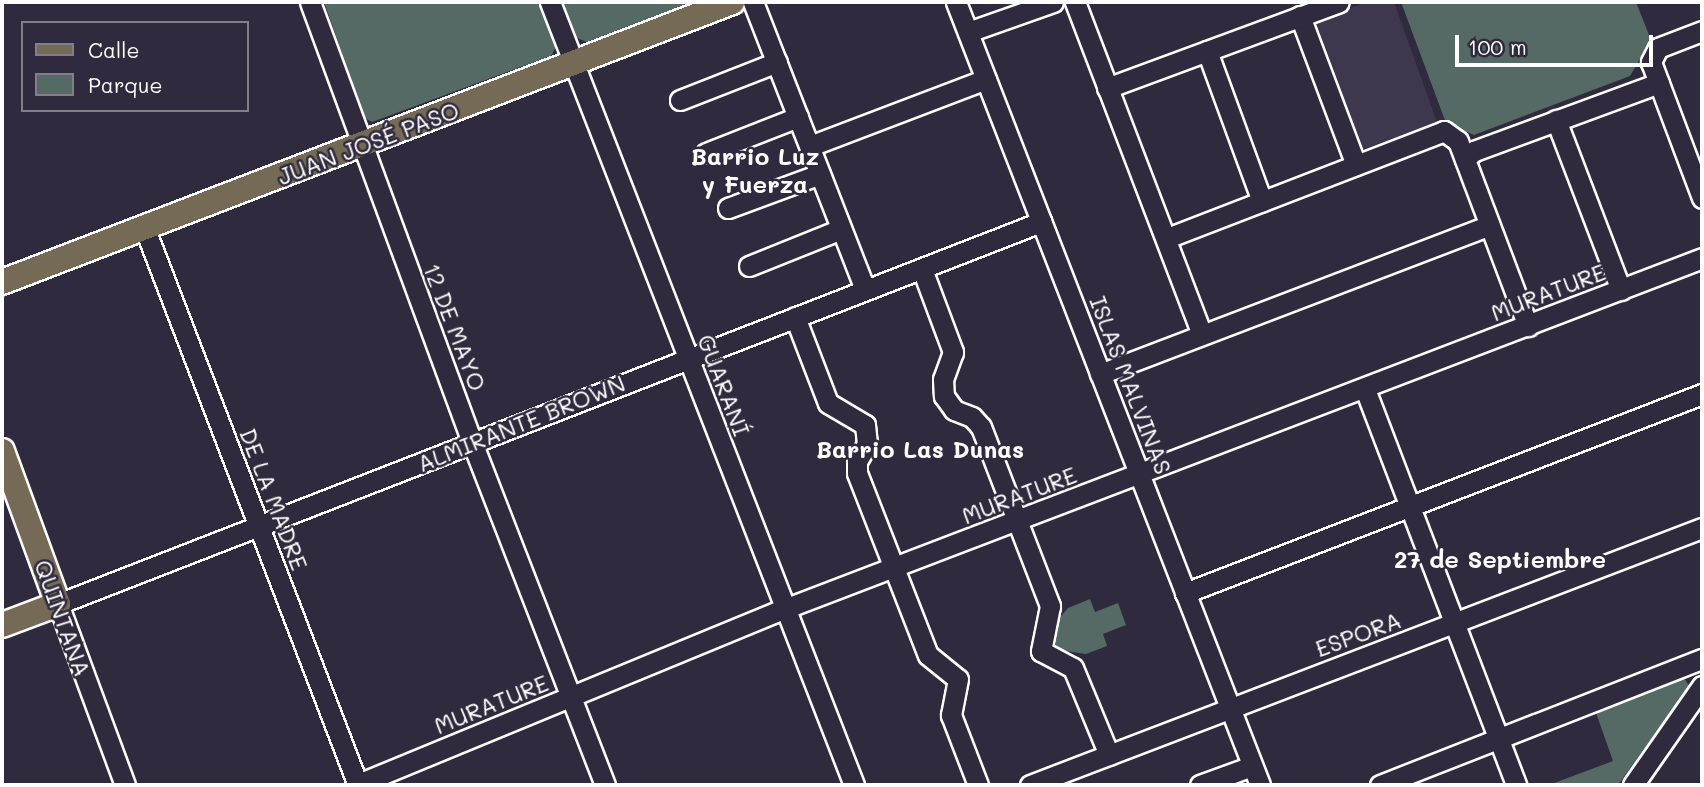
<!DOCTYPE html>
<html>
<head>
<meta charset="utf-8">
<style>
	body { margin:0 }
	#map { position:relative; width:1704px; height:787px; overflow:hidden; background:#2f2a3d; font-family:Mali,sans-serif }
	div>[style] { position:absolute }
	.built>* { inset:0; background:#3e374d }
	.green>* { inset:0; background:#556a65 }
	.roads { filter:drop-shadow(2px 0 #fff) drop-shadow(-2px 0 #fff) drop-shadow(0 2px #fff) drop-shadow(0 -2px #fff) }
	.minor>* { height:19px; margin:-9.5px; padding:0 9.5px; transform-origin:9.5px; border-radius:9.5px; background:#2f2a3d }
	.major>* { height:24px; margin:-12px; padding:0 12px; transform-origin:12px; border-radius:12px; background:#756a55 }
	span { translate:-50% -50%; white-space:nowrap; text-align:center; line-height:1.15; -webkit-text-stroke:5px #2f2a3d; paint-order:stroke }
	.street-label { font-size:23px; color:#fff }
	.neighbourhood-label { font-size:24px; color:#fff; font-weight:700 }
	.frame { position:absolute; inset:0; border:4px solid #fff; pointer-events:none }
	.legend { position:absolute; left:21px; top:21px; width:228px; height:91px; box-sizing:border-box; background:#2f2a3d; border:2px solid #827f8b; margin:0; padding:9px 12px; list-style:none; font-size:21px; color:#fff }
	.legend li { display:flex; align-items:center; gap:14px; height:35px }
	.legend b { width:35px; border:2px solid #827f8b }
	.scale { position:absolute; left:1455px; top:35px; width:198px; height:32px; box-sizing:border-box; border:4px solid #fff; border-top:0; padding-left:9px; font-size:21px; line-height:24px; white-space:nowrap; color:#fff; -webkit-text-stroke:5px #2f2a3d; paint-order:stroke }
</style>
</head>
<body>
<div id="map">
	<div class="built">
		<div style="clip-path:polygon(1366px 2px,1394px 2px,1437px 122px,1363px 149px,1316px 22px)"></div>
	</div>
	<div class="green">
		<div style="clip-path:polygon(324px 2px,539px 2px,556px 47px,551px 56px,372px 122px,365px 118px)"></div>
		<div style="clip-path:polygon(563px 2px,693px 2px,587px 42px,577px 38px)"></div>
		<div style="clip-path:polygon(1401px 2px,1636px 2px,1651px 40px,1630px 76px,1474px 135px,1446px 123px)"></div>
		<div style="clip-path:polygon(1090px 599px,1095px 612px,1118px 603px,1126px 625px,1103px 634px,1107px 646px,1086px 654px,1052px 649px,1052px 627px,1068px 608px)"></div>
		<div style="clip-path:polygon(1683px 676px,1689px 686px,1618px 785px,1549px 785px,1613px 761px,1595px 710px)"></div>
	</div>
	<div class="roads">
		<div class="minor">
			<div style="left:310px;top:2px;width:469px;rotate:69.8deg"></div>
			<div style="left:472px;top:442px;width:368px;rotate:68.8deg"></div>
			<div style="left:550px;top:2px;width:840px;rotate:68.78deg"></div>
			<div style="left:753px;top:2px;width:308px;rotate:68.7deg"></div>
			<div style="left:956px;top:2px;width:840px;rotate:68.78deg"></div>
			<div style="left:1075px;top:2px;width:356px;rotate:69.1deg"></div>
			<div style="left:1300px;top:16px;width:159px;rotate:69.4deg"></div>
			<div style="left:1702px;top:31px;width:47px;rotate:158.9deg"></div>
			<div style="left:1658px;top:48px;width:16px;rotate:117deg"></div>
			<div style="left:1651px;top:62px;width:145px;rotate:69.4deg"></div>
			<div style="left:968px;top:32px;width:90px;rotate:-19.4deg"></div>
			<div style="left:1207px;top:51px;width:160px;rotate:69.9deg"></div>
			<div style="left:1107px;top:88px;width:247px;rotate:-20.3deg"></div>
			<div style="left:680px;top:100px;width:104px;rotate:-21.4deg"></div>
			<div style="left:1556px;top:120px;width:182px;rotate:69.1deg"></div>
			<div style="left:810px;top:146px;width:188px;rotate:-20.8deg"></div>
			<div style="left:706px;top:153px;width:99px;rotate:-21.4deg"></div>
			<div style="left:1465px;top:159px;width:12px;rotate:-42deg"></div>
			<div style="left:1474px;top:151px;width:197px;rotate:-20.2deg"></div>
			<div style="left:728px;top:208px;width:98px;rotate:-20.3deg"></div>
			<div style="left:145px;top:229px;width:595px;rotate:69.04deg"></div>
			<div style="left:1167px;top:238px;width:297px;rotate:-21.1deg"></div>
			<div style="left:1444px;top:131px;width:17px;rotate:36deg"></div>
			<div style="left:1458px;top:141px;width:198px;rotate:69.3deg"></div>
			<div style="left:749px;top:266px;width:99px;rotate:-21.9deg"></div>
			<div style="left:922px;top:269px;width:89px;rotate:69.5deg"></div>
			<div style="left:953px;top:352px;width:29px;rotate:110deg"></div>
			<div style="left:943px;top:379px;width:17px;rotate:87deg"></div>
			<div style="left:944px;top:396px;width:17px;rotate:54deg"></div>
			<div style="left:954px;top:410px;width:19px;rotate:21deg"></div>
			<div style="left:972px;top:417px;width:13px;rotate:48deg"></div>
			<div style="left:981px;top:427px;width:192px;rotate:68.9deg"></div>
			<div style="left:1050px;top:606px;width:46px;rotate:101.3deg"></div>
			<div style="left:1041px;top:651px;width:36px;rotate:28deg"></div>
			<div style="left:1073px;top:668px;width:94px;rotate:67.5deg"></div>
			<div style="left:795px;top:317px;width:92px;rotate:69deg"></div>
			<div style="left:828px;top:403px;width:43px;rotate:30.7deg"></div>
			<div style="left:865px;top:425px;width:19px;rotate:84deg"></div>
			<div style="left:867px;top:444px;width:20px;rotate:120deg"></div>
			<div style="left:857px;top:461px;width:12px;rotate:90deg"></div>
			<div style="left:857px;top:473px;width:195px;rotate:68.7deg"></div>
			<div style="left:928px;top:655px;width:38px;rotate:39deg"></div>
			<div style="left:958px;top:679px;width:37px;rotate:101deg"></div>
			<div style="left:951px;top:715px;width:75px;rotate:68.9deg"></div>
			<div style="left:1100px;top:374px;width:417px;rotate:-20.9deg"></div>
			<div style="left:1365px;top:389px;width:424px;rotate:69.1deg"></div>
			<div style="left:1185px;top:593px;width:554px;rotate:-21.05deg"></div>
			<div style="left:125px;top:785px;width:193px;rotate:-110.3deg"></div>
			<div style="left:58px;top:604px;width:1055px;rotate:-21.24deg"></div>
			<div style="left:356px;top:785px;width:463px;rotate:-22.4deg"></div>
			<div style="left:784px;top:609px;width:983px;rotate:-20.92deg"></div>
			<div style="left:1030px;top:785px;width:719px;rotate:-20.93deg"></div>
			<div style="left:1200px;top:785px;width:55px;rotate:-20.1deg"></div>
			<div style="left:1380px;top:785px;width:346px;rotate:-21.4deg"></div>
			<div style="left:1633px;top:785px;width:121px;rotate:-55.1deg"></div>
		</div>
		<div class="major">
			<div style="left:2px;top:282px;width:782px;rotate:-20.98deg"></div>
			<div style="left:2px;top:451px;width:163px;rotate:69.9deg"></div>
			<div style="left:58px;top:604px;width:60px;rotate:159.4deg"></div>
		</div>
	</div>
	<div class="street-label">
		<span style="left:368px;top:143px;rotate:-21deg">JUAN JOSÉ PASO</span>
		<span style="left:1548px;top:292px;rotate:-21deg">MURATURE</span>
		<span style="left:455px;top:327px;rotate:69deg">12 DE MAYO</span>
		<span style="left:724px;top:385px;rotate:69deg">GUARANÍ</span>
		<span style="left:1131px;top:385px;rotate:69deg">ISLAS MALVINAS</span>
		<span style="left:521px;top:423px;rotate:-22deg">ALMIRANTE BROWN</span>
		<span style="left:1019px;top:495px;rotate:-21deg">MURATURE</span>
		<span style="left:274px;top:499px;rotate:69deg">DE LA MADRE</span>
		<span style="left:63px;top:618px;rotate:70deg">QUINTANA</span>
		<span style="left:1358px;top:634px;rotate:-20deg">ESPORA</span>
		<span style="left:491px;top:704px;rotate:-22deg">MURATURE</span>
	</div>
	<div class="neighbourhood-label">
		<span style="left:755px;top:170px">Barrio Luz<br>y Fuerza</span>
		<span style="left:920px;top:449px">Barrio Las Dunas</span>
		<span style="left:1500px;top:559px">27 de Septiembre</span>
	</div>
	<div class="frame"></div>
	<ul class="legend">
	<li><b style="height:9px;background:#756a55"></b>Calle</li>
	<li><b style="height:19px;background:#556a65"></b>Parque</li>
	</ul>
	<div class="scale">100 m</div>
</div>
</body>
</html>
